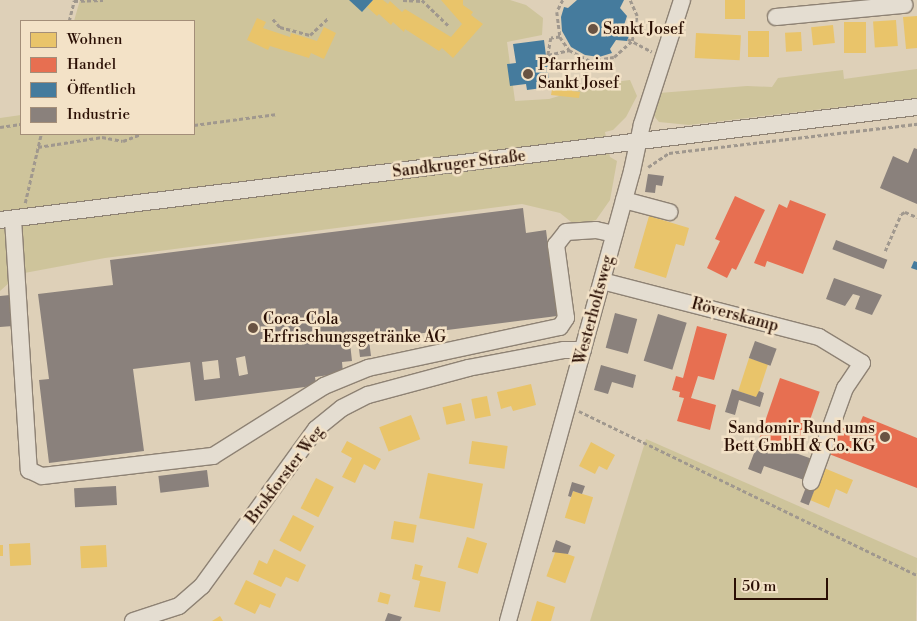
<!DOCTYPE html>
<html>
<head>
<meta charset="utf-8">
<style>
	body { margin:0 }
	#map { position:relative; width:917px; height:621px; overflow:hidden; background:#ded0b8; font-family:"Libre Bodoni",serif }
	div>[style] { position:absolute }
	.green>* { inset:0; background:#cec49b }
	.homes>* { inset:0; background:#e9c46a; transform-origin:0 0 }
	.shops>* { inset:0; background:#e76f51; transform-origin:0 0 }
	.public>* { inset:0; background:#457b9d }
	.industry>* { inset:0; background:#8a817c; transform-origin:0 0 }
	.path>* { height:2.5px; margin-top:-1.25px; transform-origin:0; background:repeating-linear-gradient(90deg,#a0988e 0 4px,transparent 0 6.5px) }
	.roads { filter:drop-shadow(1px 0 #8e8274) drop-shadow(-1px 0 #8e8274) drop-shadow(0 1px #8e8274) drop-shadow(0 -1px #8e8274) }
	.minor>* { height:16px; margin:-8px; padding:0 8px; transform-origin:8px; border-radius:8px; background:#e4ddd1 }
	.dots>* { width:14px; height:14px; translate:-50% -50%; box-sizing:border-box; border:2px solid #f3e2c7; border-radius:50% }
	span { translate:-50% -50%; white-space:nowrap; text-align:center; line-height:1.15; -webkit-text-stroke:5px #f3e2c7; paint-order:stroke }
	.poi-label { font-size:16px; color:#2a0f04 }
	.left { translate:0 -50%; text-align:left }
	.right { translate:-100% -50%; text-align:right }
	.street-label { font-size:16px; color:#2a0f04 }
	.legend { position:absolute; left:20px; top:20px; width:175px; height:115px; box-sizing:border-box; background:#f3e2c7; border:1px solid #a38e79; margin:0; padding:6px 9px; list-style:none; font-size:15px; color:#2a0f04 }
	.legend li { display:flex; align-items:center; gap:10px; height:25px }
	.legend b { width:25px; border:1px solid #a38e79 }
	.scale { position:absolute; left:734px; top:578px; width:94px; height:22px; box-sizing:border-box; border:2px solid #2a0f04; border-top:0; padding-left:6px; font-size:15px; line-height:18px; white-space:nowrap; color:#2a0f04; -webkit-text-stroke:4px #f3e2c7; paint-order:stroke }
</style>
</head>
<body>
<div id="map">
	<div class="green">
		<div style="clip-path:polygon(80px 0,510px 0,526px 5px,543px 18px,542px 35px,507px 42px,515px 101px,549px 99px,599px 84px,630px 80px,637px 96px,626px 117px,613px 130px,605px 132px,610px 157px,617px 161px,610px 200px,596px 220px,575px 225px,560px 213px,522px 204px,105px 258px,19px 274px,0 291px,0 118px,21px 115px,21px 134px,194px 134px,194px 21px,74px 21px)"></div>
		<div style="clip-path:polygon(917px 69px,917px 98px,689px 125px,659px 122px,654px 116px,659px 93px,747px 86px,772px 87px,778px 78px,843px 70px,844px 79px)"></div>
		<div style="clip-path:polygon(646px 439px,917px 558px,916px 621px,590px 621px)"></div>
	</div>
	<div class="homes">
		<div style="clip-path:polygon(373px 0,383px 0,388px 4px,390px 1px,402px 12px,405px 9px,451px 37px,462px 24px,441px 0,463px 0,463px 5px,473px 12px,471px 15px,483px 24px,453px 58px,442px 48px,439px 51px,405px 29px,404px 32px,393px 22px,391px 25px,379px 14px,377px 16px,367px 7px)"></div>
		<div style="left:725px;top:0;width:20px;height:19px"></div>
		<div style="clip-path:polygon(917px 16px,917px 48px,906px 49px,903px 17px)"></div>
		<div style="clip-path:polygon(257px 18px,266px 22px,263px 28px,290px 37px,291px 33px,317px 41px,324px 27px,336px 33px,324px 59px,311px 53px,309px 58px,270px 46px,268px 50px,247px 40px)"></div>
		<div style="left:896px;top:20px;width:26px;height:23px;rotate:86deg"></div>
		<div style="left:844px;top:22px;width:22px;height:31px"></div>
		<div style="left:833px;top:25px;width:18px;height:22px;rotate:84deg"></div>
		<div style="left:748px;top:31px;width:21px;height:26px"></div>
		<div style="left:801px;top:32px;width:19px;height:16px;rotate:87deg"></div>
		<div style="left:696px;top:33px;width:45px;height:25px;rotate:3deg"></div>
		<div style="clip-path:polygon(553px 84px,573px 86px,572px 91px,580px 92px,579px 98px,551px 95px)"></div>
		<div style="clip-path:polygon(649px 216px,689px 228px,684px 246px,676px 244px,666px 278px,634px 268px)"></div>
		<div style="left:749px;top:358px;width:20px;height:35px;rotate:18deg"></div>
		<div style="clip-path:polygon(531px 384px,536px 405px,513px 411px,511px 406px,501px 409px,497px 392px)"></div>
		<div style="left:487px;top:396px;width:20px;height:16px;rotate:79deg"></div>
		<div style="left:461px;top:403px;width:18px;height:19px;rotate:77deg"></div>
		<div style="left:411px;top:415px;width:26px;height:34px;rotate:69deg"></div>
		<div style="clip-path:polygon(347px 441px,381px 459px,375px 470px,364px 464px,355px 483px,342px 477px,352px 458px,341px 452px)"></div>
		<div style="left:472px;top:441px;width:36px;height:23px;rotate:8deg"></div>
		<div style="clip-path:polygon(591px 442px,615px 455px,607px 470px,599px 466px,595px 474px,579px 466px)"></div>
		<div style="clip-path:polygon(824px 468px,853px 480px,847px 494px,836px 489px,829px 508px,810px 500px)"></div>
		<div style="left:428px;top:473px;width:56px;height:46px;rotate:11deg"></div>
		<div style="left:316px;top:478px;width:20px;height:34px;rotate:27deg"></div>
		<div style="left:573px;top:491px;width:21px;height:28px;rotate:17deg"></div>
		<div style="left:293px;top:515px;width:24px;height:29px;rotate:28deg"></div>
		<div style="left:394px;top:521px;width:23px;height:18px;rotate:10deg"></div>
		<div style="left:467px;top:537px;width:21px;height:32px;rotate:17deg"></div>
		<div style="left:30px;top:543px;width:22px;height:21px;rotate:87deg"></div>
		<div style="left:0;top:545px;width:3px;height:11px"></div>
		<div style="left:106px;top:545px;width:22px;height:26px;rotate:87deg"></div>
		<div style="clip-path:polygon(274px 549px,306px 565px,298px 582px,286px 577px,281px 587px,253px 574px,259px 560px,267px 564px)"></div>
		<div style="left:556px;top:550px;width:20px;height:28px;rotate:20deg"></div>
		<div style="clip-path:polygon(415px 564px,423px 566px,420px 576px,446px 582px,440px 612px,414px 607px,420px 581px,412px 579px)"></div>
		<div style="clip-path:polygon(246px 580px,276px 594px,270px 608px,260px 604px,255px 614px,234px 604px)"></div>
		<div style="left:380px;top:592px;width:11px;height:10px;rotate:15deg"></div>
		<div style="clip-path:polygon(537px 601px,555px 607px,551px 621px,531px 621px)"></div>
		<div style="clip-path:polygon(220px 616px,223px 621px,212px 621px)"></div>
	</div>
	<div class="shops">
		<div style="clip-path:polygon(735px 196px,765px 210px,736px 270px,732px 268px,727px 278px,707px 268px,720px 241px,715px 239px)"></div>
		<div style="clip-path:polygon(790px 200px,826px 214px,803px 274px,767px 261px,765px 267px,754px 263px,779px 204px,787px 208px)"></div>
		<div style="clip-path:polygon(697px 326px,727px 334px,714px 380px,698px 376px,691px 398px,716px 405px,710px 430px,677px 421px,684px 398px,679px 397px,680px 392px,672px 390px,676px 376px,683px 378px)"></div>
		<div style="left:780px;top:378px;width:42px;height:65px;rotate:19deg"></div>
		<div style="clip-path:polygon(863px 416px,917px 438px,917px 488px,829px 454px,840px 426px,856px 432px)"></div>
	</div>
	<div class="public">
		<div style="clip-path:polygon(349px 0,373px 0,362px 12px)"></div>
		<div style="clip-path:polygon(577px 0,624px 0,620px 8px,627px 16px,623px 28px,629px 36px,627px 41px,616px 40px,610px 49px,612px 53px,599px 57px,585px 55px,571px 47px,562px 31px,561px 17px,564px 7px,568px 8px)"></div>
		<div style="clip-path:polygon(544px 40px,550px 87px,527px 90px,526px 84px,510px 86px,507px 64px,516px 63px,513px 44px)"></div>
		<div style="clip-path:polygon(914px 261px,917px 262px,917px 270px,911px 268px)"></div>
	</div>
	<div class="industry">
		<div style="clip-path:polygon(914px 148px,917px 149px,917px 204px,880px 188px,893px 156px,908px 163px)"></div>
		<div style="clip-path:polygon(648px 174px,664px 176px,662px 186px,656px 185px,655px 193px,645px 192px)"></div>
		<div style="clip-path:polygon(evenodd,523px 208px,526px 233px,546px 230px,557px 316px,369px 340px,371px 356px,360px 357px,358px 341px,350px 343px,352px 361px,342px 362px,343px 373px,315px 377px,316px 384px,305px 387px,195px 401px,190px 362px,133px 369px,144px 451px,49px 463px,39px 380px,49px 379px,38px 294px,113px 285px,110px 260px,523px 208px,245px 356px,248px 374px,239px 376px,236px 358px,245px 356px,523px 208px,218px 360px,220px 378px,204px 380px,202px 362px,218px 360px)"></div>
		<div style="left:836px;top:240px;width:55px;height:10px;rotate:21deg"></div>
		<div style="clip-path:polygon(834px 278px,882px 295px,872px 315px,855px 309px,860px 296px,853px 294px,845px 306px,826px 299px)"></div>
		<div style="clip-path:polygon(10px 295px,13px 326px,0 327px,0 296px)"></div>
		<div style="left:615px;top:313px;width:23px;height:36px;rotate:15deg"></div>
		<div style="left:658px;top:314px;width:30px;height:49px;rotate:17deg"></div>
		<div style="left:755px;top:341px;width:23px;height:18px;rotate:20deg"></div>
		<div style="clip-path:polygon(601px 365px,636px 375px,633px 388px,612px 382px,608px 394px,594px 390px)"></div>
		<div style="clip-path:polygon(732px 389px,756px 397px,759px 391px,764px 393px,760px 407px,739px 400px,735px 415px,725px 412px)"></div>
		<div style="clip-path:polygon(759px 440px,815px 460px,807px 481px,764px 466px,761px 474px,748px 469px)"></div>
		<div style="left:207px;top:470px;width:17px;height:49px;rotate:83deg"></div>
		<div style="clip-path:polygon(572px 482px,585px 486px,582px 494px,573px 491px,571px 497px,568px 496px)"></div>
		<div style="left:116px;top:486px;width:19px;height:42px;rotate:87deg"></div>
		<div style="left:806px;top:487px;width:9px;height:16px;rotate:21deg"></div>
		<div style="clip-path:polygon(556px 540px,571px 546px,568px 554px,552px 552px)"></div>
		<div style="clip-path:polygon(388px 613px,402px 617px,400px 621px,385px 621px)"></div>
	</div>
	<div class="path">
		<div style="left:403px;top:0;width:19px;rotate:3deg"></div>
		<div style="left:422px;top:0;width:37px;rotate:44deg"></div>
		<div style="left:563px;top:0;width:13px;rotate:117deg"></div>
		<div style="left:557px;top:12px;width:25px;rotate:83deg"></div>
		<div style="left:560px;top:37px;width:16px;rotate:55deg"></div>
		<div style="left:569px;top:50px;width:25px;rotate:27deg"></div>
		<div style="left:591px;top:61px;width:23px;rotate:-10deg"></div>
		<div style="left:614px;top:57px;width:24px;rotate:-42deg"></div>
		<div style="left:632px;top:41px;width:25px;rotate:-79deg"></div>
		<div style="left:637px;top:16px;width:17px;rotate:-114deg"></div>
		<div style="left:74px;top:1px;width:29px;rotate:-2deg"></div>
		<div style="left:273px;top:19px;width:11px;rotate:49deg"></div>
		<div style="left:280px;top:27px;width:31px;rotate:15deg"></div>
		<div style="left:310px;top:35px;width:25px;rotate:-43deg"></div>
		<div style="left:69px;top:21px;width:21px;rotate:-76deg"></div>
		<div style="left:560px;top:37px;width:9px;rotate:174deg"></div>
		<div style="left:551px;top:38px;width:17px;rotate:100deg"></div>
		<div style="left:548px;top:55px;width:22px;rotate:-13deg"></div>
		<div style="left:628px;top:39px;width:27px;rotate:28deg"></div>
		<div style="left:586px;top:73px;width:13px;rotate:-86deg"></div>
		<div style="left:194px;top:125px;width:84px;rotate:-7.5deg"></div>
		<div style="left:0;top:127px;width:21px;rotate:-8deg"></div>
		<div style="left:38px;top:147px;width:65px;rotate:-8.9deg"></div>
		<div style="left:102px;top:137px;width:21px;rotate:11deg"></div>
		<div style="left:123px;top:141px;width:19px;rotate:-21deg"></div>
		<div style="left:648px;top:167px;width:25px;rotate:-34deg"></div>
		<div style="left:669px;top:153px;width:250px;rotate:-6.7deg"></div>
		<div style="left:25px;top:203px;width:71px;rotate:-76.9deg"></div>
		<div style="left:885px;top:251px;width:40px;rotate:-66.6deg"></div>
		<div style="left:901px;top:214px;width:4px;rotate:-27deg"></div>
		<div style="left:905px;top:212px;width:13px;rotate:23deg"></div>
		<div style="left:579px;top:411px;width:376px;rotate:25.9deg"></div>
	</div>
	<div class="roads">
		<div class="minor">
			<div style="left:776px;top:17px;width:129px;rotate:-5.4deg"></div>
			<div style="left:624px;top:200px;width:47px;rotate:14.9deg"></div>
			<div style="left:13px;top:219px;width:252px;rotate:86.4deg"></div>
			<div style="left:29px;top:470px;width:14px;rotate:25deg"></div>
			<div style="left:42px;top:476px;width:172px;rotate:-6.7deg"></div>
			<div style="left:213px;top:456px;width:131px;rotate:-32.2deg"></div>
			<div style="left:324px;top:386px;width:48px;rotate:-22.2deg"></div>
			<div style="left:368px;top:368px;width:196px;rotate:-12.1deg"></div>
			<div style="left:560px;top:327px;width:11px;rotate:-56deg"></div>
			<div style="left:566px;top:318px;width:74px;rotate:-97.8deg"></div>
			<div style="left:556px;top:245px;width:16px;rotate:-52deg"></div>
			<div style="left:566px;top:232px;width:30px;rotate:-4deg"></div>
			<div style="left:596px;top:230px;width:19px;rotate:12deg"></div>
			<div style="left:0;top:220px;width:924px;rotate:-7.03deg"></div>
			<div style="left:602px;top:281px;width:224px;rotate:14.5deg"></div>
			<div style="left:819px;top:337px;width:50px;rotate:31.2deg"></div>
			<div style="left:862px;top:363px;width:30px;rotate:124deg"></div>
			<div style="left:845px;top:388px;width:100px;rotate:109.9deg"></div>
			<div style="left:133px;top:621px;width:48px;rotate:-18.1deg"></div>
			<div style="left:179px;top:606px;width:30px;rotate:-41deg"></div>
			<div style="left:202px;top:586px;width:194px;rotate:-54deg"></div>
			<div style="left:316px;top:429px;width:33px;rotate:-39deg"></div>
			<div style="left:342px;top:408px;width:29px;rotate:-27deg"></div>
			<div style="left:368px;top:395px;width:104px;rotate:-15.1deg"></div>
			<div style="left:468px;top:368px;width:98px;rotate:-10.6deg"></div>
			<div style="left:564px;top:350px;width:19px"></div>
			<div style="left:508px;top:621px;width:467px;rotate:-74.6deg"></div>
			<div style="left:632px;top:171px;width:48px;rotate:-78deg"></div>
			<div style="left:642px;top:124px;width:130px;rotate:-72.1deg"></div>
		</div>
	</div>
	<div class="dots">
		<div style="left:593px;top:29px;background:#695343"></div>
		<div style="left:528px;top:74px;background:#695343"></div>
		<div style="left:253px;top:328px;background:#695343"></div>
		<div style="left:885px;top:437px;background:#695343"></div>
	</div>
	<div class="poi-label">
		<span class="left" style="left:603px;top:29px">Sankt Josef</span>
		<span class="left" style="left:538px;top:74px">Pfarrheim<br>Sankt Josef</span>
		<span class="left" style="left:263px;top:328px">Coca-Cola<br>Erfrischungsgetränke AG</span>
		<span class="right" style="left:875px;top:437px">Sandomir Rund ums<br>Bett GmbH &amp; Co. KG</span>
	</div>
	<div class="street-label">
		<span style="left:459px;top:164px;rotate:-7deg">Sandkruger Straße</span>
		<span style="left:594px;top:310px;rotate:-75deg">Westerholtsweg</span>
		<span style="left:735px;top:315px;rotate:15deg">Röverskamp</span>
		<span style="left:285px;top:475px;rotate:-53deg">Brokforster Weg</span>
	</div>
	<ul class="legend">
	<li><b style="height:14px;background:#e9c46a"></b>Wohnen</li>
	<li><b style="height:14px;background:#e76f51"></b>Handel</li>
	<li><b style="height:14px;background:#457b9d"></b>Öffentlich</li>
	<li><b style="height:14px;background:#8a817c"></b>Industrie</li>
	</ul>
	<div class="scale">50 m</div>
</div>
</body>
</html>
